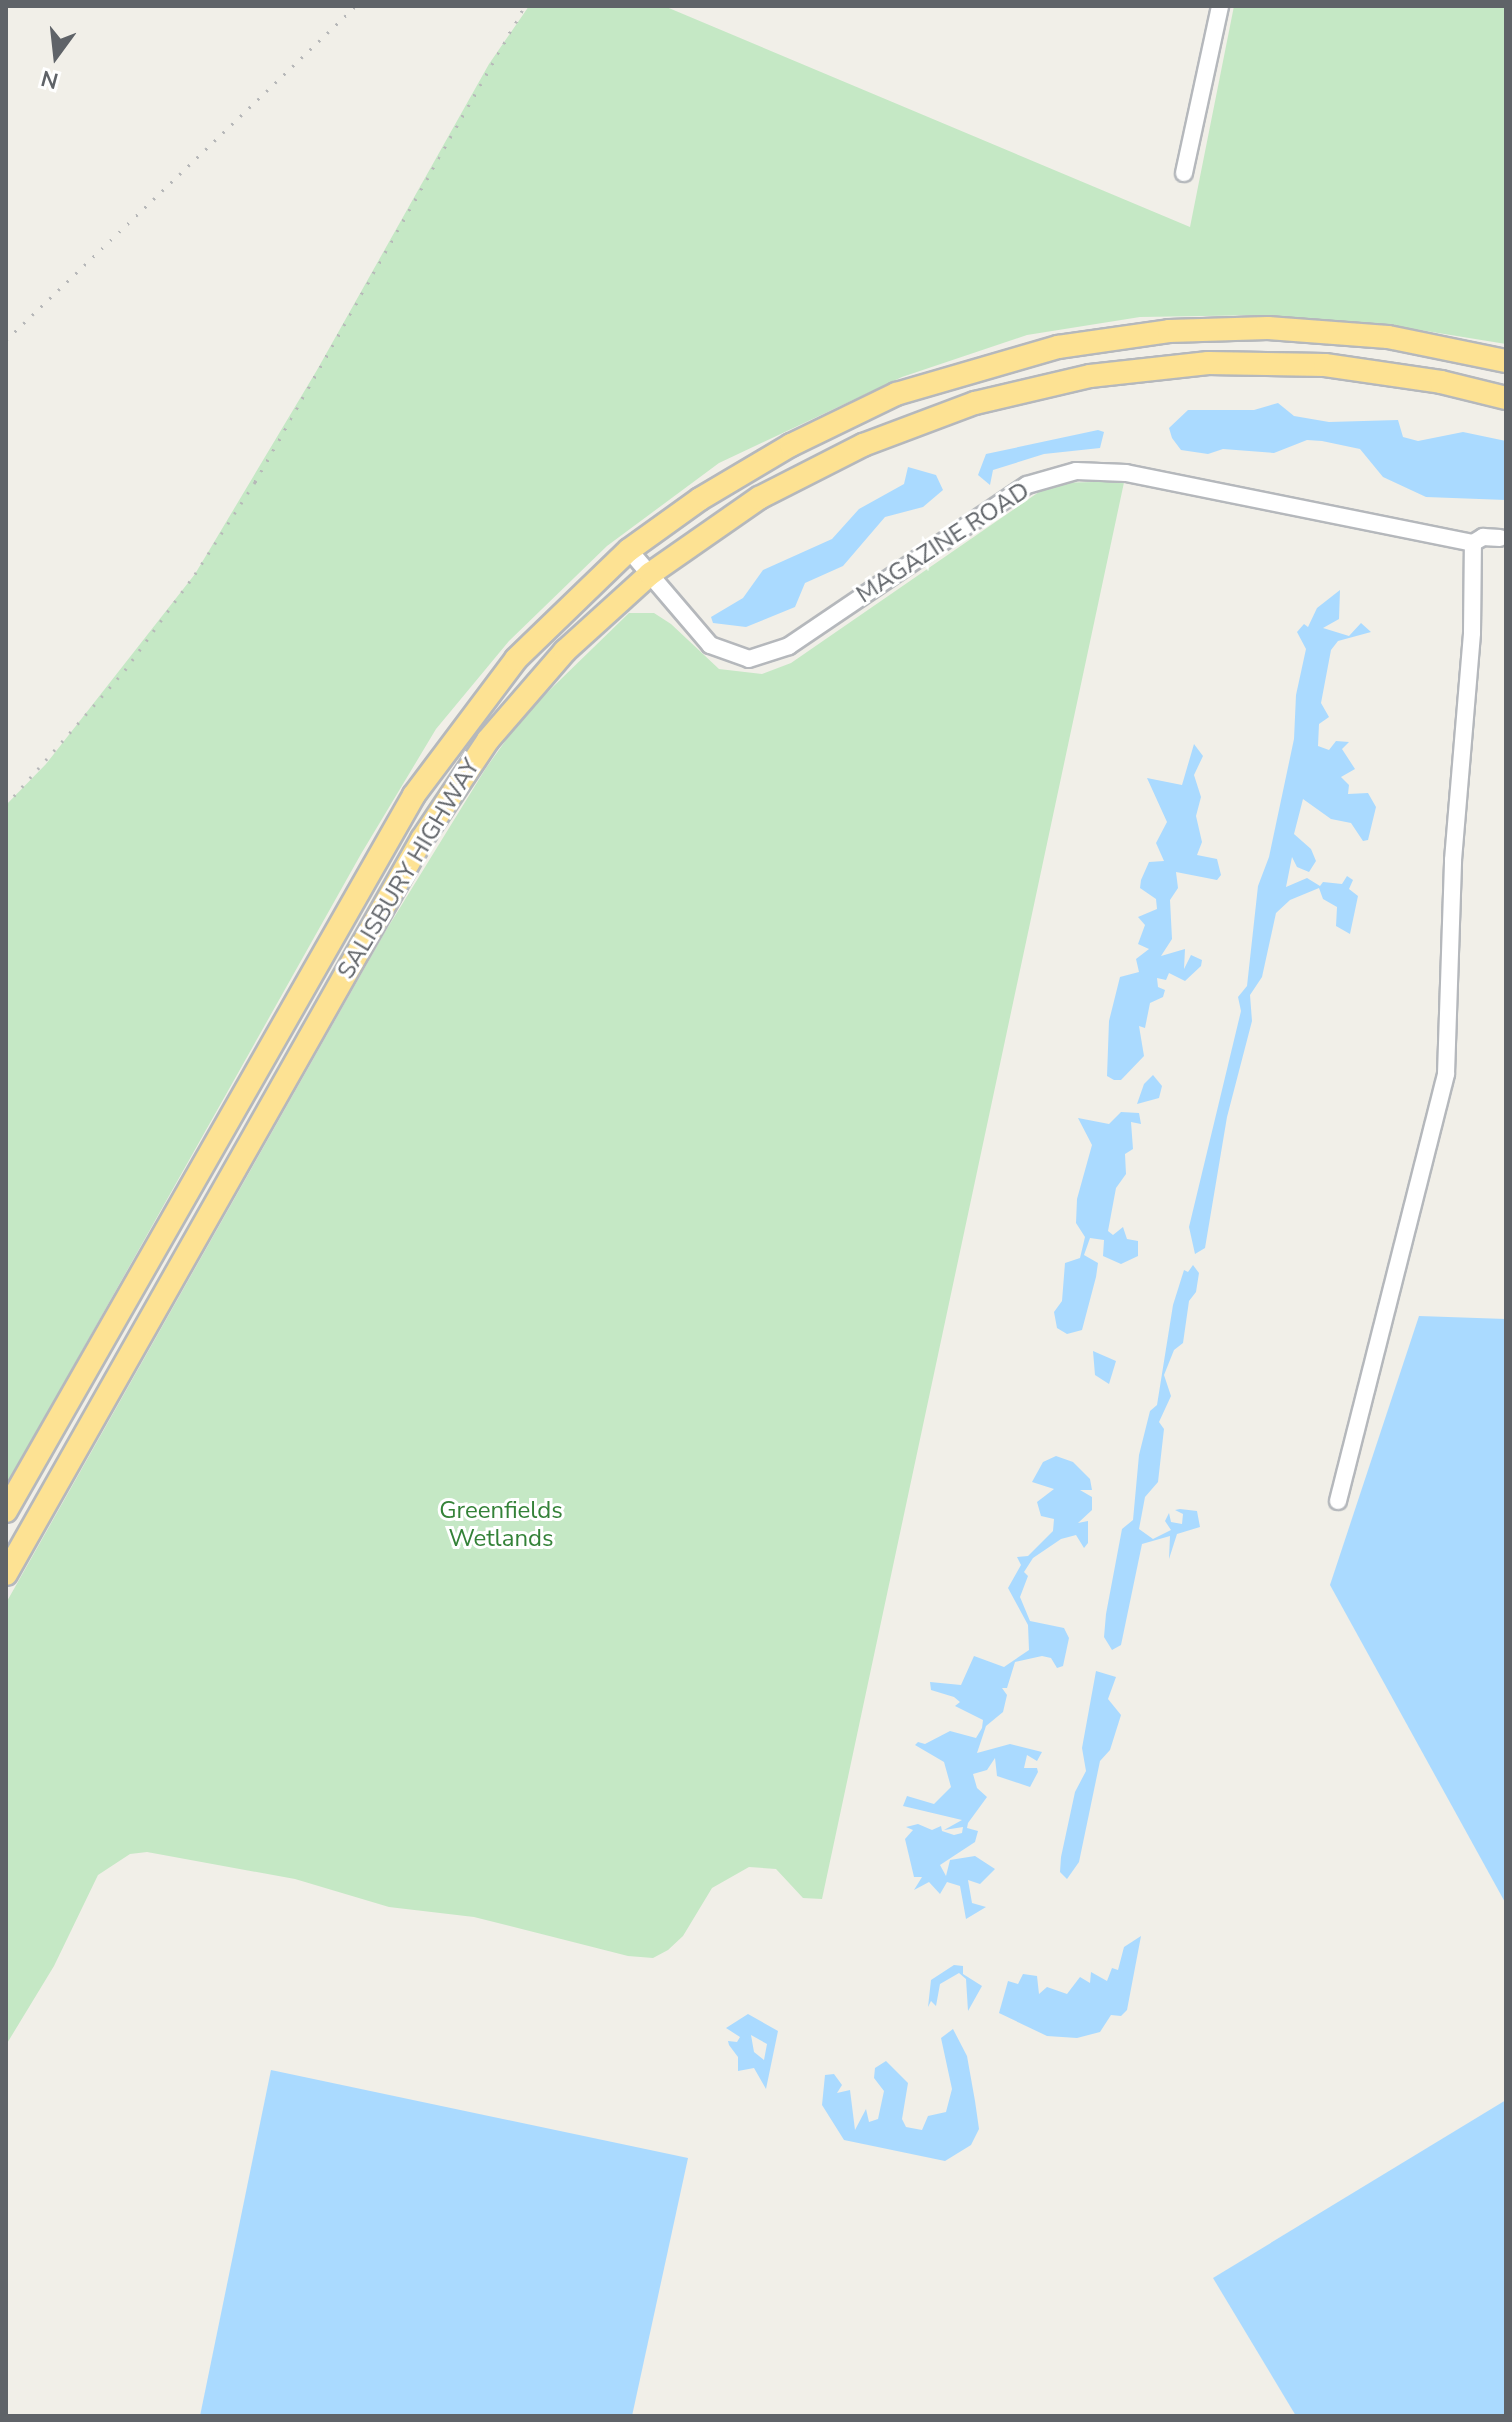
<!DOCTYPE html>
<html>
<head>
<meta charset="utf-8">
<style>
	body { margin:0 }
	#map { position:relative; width:1512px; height:2422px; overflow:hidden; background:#f1efe8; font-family:"Nunito Sans",sans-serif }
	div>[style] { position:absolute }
	.green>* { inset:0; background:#c5e8c5 }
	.water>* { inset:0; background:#aadaff }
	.roads { filter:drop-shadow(2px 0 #b5b8bc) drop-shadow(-2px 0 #b5b8bc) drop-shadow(0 2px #b5b8bc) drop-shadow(0 -2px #b5b8bc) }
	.minor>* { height:16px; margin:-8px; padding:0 8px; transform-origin:8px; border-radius:8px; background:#fff }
	.highway>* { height:22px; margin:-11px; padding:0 11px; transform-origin:11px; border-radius:11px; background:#fde293 }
	.rail>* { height:3px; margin-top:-1.5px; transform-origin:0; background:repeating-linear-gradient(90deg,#b6b7b8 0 2px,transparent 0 12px) }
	span { translate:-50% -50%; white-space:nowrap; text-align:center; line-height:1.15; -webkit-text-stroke:6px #fff; paint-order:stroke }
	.street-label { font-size:24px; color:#5f6368 }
	.park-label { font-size:24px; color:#348238 }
	.frame { position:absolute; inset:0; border:8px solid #5f6368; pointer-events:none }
	.north { position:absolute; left:16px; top:16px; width:80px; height:80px; -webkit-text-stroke:6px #fff; paint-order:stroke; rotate:195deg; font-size:22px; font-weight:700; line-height:32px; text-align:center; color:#5f6368 }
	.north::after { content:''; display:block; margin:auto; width:28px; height:36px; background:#5f6368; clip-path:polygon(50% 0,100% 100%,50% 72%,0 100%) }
</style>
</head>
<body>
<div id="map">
	<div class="green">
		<div style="clip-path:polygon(529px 6px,664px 6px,1190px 227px,1234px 6px,1506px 6px,1506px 344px,1389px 325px,1267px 315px,1140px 317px,1027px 335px,902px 377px,719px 463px,607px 546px,509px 641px,436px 729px,361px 854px,6px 1486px,6px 805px,46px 764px,195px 574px,317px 370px,489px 64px)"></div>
		<div style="clip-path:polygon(1126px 473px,822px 1899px,803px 1898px,776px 1869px,749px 1867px,712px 1888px,683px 1936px,668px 1950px,653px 1958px,628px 1956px,474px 1917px,389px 1907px,295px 1879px,147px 1852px,130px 1854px,98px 1875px,54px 1966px,6px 2045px,6px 1603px,385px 932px,486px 768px,524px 715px,629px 613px,654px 613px,671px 624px,719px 669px,762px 674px,791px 663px,1052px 483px,1094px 482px)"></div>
	</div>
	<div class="water">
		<div style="clip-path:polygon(1278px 403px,1294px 416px,1329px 422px,1398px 420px,1403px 437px,1418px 441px,1463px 432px,1506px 441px,1506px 500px,1426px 497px,1383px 477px,1360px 449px,1322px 441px,1307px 440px,1274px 453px,1223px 449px,1208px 454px,1181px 450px,1172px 438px,1169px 428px,1188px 410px,1254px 410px)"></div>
		<div style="clip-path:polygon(1098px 430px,1104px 432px,1100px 448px,1044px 454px,993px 470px,990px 485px,978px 475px,986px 454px)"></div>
		<div style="clip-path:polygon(908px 467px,936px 475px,943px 490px,923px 507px,885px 517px,843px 566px,805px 583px,795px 607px,746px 627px,713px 623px,711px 617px,743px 598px,763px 570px,832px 539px,859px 509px,904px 484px)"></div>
		<div style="clip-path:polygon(1340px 590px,1339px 619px,1323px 628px,1349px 636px,1361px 623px,1371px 632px,1338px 641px,1331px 650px,1321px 703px,1329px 717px,1319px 724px,1318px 746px,1329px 750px,1336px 741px,1349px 742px,1342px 749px,1355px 769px,1341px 777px,1349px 785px,1348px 794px,1368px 793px,1376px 807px,1368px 840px,1363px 841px,1351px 823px,1331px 819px,1303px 799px,1294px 834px,1311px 849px,1316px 861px,1309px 872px,1297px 867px,1292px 857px,1286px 887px,1307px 878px,1320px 886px,1323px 882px,1342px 884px,1347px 876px,1353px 880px,1349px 889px,1358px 896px,1350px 934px,1336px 926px,1337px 907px,1323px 899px,1319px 888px,1290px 900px,1276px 913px,1262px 977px,1250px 995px,1252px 1021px,1227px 1117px,1205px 1248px,1195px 1254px,1189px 1227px,1241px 1011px,1238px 997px,1247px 986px,1258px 886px,1269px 857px,1294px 739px,1296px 695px,1306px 649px,1297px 632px,1304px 624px,1308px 627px,1317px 608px)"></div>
		<div style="clip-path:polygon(1194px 744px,1203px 756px,1194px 775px,1201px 797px,1196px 816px,1202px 842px,1197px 855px,1217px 859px,1221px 875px,1217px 880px,1176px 872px,1178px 888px,1170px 900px,1172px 939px,1161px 956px,1185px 949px,1184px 969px,1191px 955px,1202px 960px,1201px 966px,1185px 981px,1169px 973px,1166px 980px,1157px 978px,1158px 987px,1165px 990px,1163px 997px,1150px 1003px,1145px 1028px,1139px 1026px,1144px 1056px,1121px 1080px,1114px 1080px,1107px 1076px,1109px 1021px,1120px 977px,1139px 972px,1136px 959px,1149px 949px,1138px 944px,1145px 925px,1138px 917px,1157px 909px,1156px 899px,1140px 888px,1141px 880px,1149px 862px,1164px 861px,1156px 843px,1167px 822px,1147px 778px,1182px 785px)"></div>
		<div style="clip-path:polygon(1153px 1075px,1162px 1086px,1159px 1098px,1137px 1104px,1144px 1084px)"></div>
		<div style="clip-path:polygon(1121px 1112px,1139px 1113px,1141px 1124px,1131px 1122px,1133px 1149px,1125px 1154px,1126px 1174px,1116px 1188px,1108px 1231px,1113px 1235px,1123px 1227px,1127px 1239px,1138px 1241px,1138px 1256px,1121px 1264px,1103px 1256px,1104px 1240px,1090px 1238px,1084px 1255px,1098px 1263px,1096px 1277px,1082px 1330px,1067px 1334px,1057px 1328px,1054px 1312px,1062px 1301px,1065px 1263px,1080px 1258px,1085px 1237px,1076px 1223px,1077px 1199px,1092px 1145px,1078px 1118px,1109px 1124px)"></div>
		<div style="clip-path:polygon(1193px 1265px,1199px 1273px,1196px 1292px,1189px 1301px,1183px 1343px,1174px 1350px,1164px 1375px,1171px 1396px,1159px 1422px,1164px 1429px,1158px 1482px,1145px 1497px,1139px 1529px,1153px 1539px,1171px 1530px,1165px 1521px,1169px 1513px,1171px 1522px,1182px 1524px,1183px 1514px,1175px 1510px,1180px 1509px,1197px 1511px,1200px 1527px,1177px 1534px,1169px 1559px,1170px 1536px,1142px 1544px,1121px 1645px,1112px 1650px,1104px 1637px,1106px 1614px,1122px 1529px,1133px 1520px,1139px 1455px,1150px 1411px,1157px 1405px,1173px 1305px,1184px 1270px,1188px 1272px)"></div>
		<div style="clip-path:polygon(1419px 1316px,1506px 1319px,1506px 1904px,1330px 1585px)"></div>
		<div style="clip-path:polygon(1093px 1351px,1116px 1361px,1109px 1384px,1095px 1375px)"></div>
		<div style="clip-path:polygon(1056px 1456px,1073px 1462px,1090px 1479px,1092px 1490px,1080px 1490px,1092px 1497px,1092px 1510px,1078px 1523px,1088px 1521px,1088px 1543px,1084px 1548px,1076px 1535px,1061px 1539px,1033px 1558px,1024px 1572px,1028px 1576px,1020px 1597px,1030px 1621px,1064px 1628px,1069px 1638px,1063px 1666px,1057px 1668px,1051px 1658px,1042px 1656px,1015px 1662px,1007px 1688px,1002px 1688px,1007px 1695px,1003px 1712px,986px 1726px,977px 1753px,1010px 1744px,1042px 1752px,1037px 1761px,1027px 1755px,1024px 1768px,1037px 1768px,1038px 1772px,1030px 1787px,997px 1776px,995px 1758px,987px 1770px,973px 1774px,977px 1788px,987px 1797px,968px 1823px,967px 1828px,978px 1831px,975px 1842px,940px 1865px,946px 1876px,950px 1860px,975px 1856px,995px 1869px,980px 1884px,968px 1880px,972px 1903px,986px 1907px,966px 1919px,960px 1886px,947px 1882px,940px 1894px,929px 1882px,914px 1890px,922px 1877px,914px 1877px,905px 1839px,913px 1830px,906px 1827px,918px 1824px,932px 1830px,941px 1826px,942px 1831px,954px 1835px,962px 1833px,963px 1827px,944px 1830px,962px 1820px,903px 1806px,907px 1796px,934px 1804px,951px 1787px,944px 1762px,915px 1745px,918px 1742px,925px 1744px,950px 1731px,976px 1738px,982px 1728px,983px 1720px,955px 1706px,960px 1702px,954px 1697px,931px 1690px,930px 1682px,961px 1685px,974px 1656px,1004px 1667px,1029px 1650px,1028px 1625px,1008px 1588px,1021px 1565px,1017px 1557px,1028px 1556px,1053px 1531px,1054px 1519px,1041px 1516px,1037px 1502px,1054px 1489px,1032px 1482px,1043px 1462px)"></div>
		<div style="clip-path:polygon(1096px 1671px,1116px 1677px,1108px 1699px,1121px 1715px,1110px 1750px,1100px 1761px,1079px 1862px,1067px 1879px,1060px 1872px,1061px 1857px,1075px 1792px,1086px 1771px,1082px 1748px)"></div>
		<div style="clip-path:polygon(1141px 1936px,1127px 2010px,1121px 2016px,1111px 2015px,1100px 2032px,1077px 2038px,1047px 2036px,999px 2013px,1008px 1981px,1018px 1984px,1023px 1974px,1037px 1976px,1039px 1994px,1047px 1987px,1067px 1994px,1080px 1977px,1090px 1983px,1091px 1972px,1107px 1981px,1112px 1968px,1118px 1970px,1124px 1947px)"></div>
		<div style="clip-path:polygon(954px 1965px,963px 1966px,963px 1974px,982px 1986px,968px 2011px,966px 1979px,959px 1973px,940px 1984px,936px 2006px,931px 2001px,928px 2007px,931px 1980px)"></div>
		<div style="clip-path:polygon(evenodd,748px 2014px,778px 2031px,766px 2089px,754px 2068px,738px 2071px,738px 2057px,729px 2045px,728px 2041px,737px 2042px,740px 2037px,726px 2028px,748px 2014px,751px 2035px,767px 2044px,764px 2060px,754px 2052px,751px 2035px)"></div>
		<div style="clip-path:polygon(953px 2029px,967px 2056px,975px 2101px,979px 2129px,971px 2145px,945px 2161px,844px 2140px,822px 2105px,825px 2075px,834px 2074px,842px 2085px,837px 2093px,850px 2090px,855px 2130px,866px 2109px,869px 2122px,878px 2119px,884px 2091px,874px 2078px,875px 2068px,886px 2061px,908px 2083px,902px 2119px,906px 2127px,922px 2130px,928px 2116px,946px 2112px,952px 2089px,941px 2038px)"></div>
		<div style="clip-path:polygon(271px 2070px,688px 2158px,632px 2416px,200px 2416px)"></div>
		<div style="clip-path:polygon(1506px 2100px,1506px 2416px,1296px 2416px,1213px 2278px)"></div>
	</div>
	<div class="roads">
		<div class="minor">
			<div style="left:1184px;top:173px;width:171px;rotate:-77.8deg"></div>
			<div style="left:629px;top:550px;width:125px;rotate:49.5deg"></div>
			<div style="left:710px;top:645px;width:41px;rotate:19.7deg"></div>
			<div style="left:749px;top:659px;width:42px;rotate:-18deg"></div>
			<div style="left:789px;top:646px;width:287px;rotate:-34.1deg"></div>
			<div style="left:1027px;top:485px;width:51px;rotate:-15.9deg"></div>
			<div style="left:1076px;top:471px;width:50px;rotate:2.3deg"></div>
			<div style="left:1126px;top:473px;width:354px;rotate:11.4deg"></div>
			<div style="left:1473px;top:543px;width:12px;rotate:-31deg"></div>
			<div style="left:1483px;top:537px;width:17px;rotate:3deg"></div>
			<div style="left:1338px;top:1501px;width:440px;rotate:-75.8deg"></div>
			<div style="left:1446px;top:1074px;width:214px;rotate:-88.1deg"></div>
			<div style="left:1453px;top:860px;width:228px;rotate:-85.2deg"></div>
			<div style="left:1472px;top:633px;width:90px;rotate:-89.4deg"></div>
		</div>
		<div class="highway">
			<div style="left:6px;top:1511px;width:824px;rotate:-60.32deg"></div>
			<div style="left:414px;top:795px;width:170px;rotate:-53.1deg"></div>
			<div style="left:516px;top:659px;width:157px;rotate:-44deg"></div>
			<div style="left:629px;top:550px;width:87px;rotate:-35.7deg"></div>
			<div style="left:700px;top:499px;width:106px;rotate:-30.7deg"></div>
			<div style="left:791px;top:445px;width:117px;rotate:-25.9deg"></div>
			<div style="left:896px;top:394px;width:169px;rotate:-16.2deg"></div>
			<div style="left:1058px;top:347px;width:112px;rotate:-8.2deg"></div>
			<div style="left:1169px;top:331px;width:99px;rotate:-1.7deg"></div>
			<div style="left:1268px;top:328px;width:120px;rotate:4.3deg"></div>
			<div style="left:1388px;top:337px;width:120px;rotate:11.5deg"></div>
			<div style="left:6px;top:1574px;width:845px;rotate:-60.49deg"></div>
			<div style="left:422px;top:839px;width:119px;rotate:-56.3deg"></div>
			<div style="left:488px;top:740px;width:118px;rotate:-49.1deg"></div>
			<div style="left:565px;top:651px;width:115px;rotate:-42.2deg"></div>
			<div style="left:650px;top:574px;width:133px;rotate:-34.9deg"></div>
			<div style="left:759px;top:498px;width:117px;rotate:-27deg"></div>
			<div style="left:863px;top:445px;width:120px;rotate:-20.6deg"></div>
			<div style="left:975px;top:403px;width:118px;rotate:-13.2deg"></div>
			<div style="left:1090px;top:376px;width:119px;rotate:-6.3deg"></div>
			<div style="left:1208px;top:363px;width:117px;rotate:1deg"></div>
			<div style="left:1325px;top:365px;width:117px;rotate:8.3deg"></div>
			<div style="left:1441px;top:382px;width:67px;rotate:13.8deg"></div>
		</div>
	</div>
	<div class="rail">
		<div style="left:6px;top:340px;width:483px;rotate:-43.7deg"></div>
		<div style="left:6px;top:805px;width:180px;rotate:-48.6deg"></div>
		<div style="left:125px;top:670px;width:119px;rotate:-53.9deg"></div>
		<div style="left:195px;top:574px;width:110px;rotate:-56.9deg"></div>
		<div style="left:255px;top:482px;width:547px;rotate:-60.44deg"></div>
	</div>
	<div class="street-label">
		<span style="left:943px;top:543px;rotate:-33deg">MAGAZINE ROAD</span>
		<span style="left:409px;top:869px;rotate:-59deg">SALISBURY HIGHWAY</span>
	</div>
	<div class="park-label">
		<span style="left:501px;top:1525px">Greenfields<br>Wetlands</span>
	</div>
	<div class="frame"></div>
	<div class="north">N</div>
</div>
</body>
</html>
